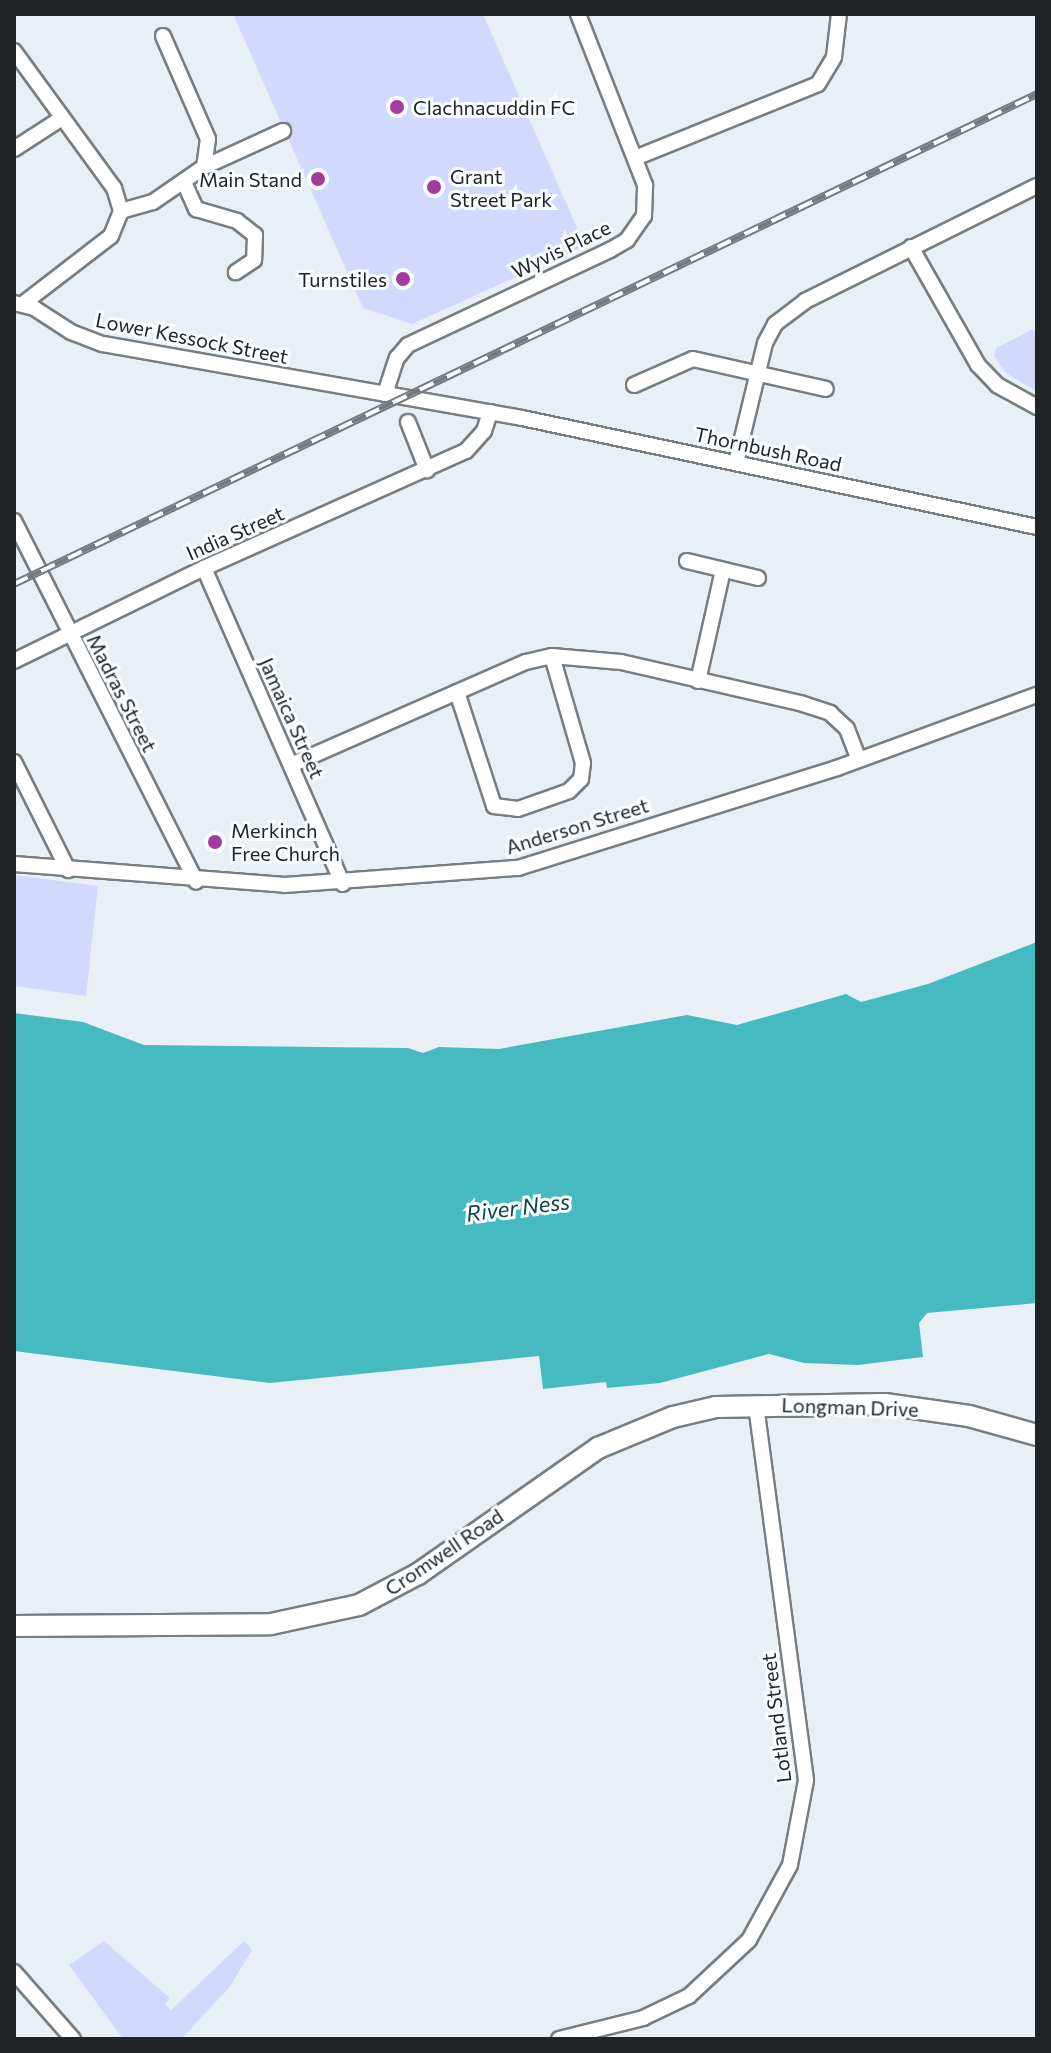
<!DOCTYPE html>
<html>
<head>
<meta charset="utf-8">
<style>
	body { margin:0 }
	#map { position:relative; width:1051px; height:2053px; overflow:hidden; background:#e9f0f5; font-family:Commissioner,sans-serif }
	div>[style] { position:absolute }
	.green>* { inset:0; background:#d1dafe }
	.water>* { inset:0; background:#45bac0 }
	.roads { filter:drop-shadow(2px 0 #777e82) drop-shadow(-2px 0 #777e82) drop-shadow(0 2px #777e82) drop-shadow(0 -2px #777e82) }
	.street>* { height:14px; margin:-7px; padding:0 7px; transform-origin:7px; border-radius:7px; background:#fff }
	.secondary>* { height:20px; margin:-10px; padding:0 10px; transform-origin:10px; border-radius:10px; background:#fff }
	.rail>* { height:8px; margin-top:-4px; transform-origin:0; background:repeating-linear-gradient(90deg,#fafdff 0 15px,#75797d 0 30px); box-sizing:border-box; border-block:2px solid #75797d }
	.dots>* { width:22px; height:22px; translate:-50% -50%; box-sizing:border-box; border:4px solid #fafdff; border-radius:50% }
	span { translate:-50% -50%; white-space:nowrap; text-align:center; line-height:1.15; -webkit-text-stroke:6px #fafdff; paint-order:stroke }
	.poi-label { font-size:20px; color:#212426 }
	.left { translate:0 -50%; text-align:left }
	.right { translate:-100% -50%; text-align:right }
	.street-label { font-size:20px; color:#212426 }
	.water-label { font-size:22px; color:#0f4446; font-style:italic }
	.frame { position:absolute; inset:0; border:16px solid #212426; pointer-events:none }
</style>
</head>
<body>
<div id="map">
	<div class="green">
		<div style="clip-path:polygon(233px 14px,483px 14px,585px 246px,412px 324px,363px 308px)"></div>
		<div style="clip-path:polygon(1033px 329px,1037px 337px,1037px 392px,1006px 373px,994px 356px,996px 348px)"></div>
		<div style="clip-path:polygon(14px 875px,98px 886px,86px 996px,14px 986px)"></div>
		<div style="clip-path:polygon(104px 1941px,170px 1998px,165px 2004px,171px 2010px,244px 1941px,252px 1950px,229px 1988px,181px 2039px,123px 2039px,69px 1965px)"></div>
	</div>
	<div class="water">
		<div style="clip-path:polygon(1037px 942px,1037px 1303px,927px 1313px,919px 1323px,923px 1357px,858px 1365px,804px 1363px,769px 1354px,660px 1383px,607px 1388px,606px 1382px,543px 1389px,539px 1356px,270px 1383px,14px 1351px,14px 1013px,83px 1022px,144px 1045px,408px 1048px,423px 1053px,439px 1047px,499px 1049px,687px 1015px,737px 1025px,846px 994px,861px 1002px,928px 984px)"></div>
	</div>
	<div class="roads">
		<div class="street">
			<div style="left:163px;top:36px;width:112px;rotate:66.4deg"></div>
			<div style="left:208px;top:139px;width:28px;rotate:98deg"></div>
			<div style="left:14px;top:51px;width:170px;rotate:53.9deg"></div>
			<div style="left:114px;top:188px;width:24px;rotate:73deg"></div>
			<div style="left:14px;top:149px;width:57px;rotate:-32.9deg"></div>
			<div style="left:635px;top:158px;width:197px;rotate:-22deg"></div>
			<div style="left:818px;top:84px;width:31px;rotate:-59deg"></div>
			<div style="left:834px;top:57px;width:43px;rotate:-83.4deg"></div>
			<div style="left:184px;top:182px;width:30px;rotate:66deg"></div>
			<div style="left:196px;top:209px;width:43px;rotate:16.3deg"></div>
			<div style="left:237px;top:221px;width:23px;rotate:38deg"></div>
			<div style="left:255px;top:235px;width:25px;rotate:92deg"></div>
			<div style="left:254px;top:260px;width:22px;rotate:146deg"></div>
			<div style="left:121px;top:211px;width:33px;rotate:-16deg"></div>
			<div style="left:153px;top:202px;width:62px;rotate:-34.5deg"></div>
			<div style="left:204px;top:167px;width:87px;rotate:-24.5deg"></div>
			<div style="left:911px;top:247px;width:136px;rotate:60.4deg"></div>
			<div style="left:978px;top:365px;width:28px;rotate:46deg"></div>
			<div style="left:997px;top:385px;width:46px;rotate:28.8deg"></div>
			<div style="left:14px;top:303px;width:21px;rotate:14deg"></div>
			<div style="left:34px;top:308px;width:44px;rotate:33deg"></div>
			<div style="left:71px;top:332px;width:34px;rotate:21deg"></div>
			<div style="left:103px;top:344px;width:425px;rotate:10deg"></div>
			<div style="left:522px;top:418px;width:526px;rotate:11.95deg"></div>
			<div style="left:24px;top:303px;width:110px;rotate:-37.6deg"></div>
			<div style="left:111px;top:236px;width:27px;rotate:-68deg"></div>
			<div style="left:634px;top:385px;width:64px;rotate:-23.8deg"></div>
			<div style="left:693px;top:359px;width:136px;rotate:12.7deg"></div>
			<div style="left:385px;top:394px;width:38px;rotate:-72deg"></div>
			<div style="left:397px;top:358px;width:17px;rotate:-50deg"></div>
			<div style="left:408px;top:345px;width:223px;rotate:-25.2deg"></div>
			<div style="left:610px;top:250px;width:20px;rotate:-30deg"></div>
			<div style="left:627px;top:240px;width:29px;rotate:-55deg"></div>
			<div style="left:644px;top:216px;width:31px;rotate:-88deg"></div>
			<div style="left:645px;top:185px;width:184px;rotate:-111.4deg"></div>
			<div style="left:408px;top:422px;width:52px;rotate:68.4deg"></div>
			<div style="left:736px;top:463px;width:123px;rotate:-76.4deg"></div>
			<div style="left:765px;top:343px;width:21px;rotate:-62deg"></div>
			<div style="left:775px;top:324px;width:38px;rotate:-37deg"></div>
			<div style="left:805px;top:301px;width:259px;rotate:-26.4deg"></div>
			<div style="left:14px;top:521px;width:404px;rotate:63.2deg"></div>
			<div style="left:687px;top:561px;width:73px;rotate:13.5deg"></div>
			<div style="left:204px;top:568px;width:345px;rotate:66.3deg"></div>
			<div style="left:14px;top:661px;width:212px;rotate:-26.1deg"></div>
			<div style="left:204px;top:568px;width:287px;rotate:-24.1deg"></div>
			<div style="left:466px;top:451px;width:27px;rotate:-48deg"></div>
			<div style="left:484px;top:431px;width:20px;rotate:-72deg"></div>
			<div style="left:698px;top:681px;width:114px;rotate:-77.3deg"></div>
			<div style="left:457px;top:692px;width:120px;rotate:72deg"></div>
			<div style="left:494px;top:806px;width:24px;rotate:7deg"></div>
			<div style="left:518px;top:809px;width:54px;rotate:-19.4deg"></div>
			<div style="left:569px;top:791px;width:17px;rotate:-45deg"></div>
			<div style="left:581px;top:779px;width:16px;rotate:-83deg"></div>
			<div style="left:583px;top:763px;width:111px;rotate:-106.2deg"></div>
			<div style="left:14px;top:762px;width:121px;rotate:63.4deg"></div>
			<div style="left:291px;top:765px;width:257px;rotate:-23.7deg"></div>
			<div style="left:526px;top:662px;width:27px;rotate:-13deg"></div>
			<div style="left:552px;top:656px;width:69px;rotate:5deg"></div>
			<div style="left:621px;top:662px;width:184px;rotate:12.9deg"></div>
			<div style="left:800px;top:703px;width:32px;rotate:18deg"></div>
			<div style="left:830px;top:713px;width:23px;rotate:43deg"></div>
			<div style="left:847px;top:729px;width:33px;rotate:69deg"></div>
			<div style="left:14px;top:864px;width:272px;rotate:4.4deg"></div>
			<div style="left:285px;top:885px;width:234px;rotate:-4.2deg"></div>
			<div style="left:518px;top:868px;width:334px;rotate:-17.4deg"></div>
			<div style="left:837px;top:768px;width:213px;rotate:-20.1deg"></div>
			<div style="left:14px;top:1972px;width:89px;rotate:48.6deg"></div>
			<div style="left:559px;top:2039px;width:87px;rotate:-14deg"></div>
			<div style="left:643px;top:2018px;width:51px;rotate:-25.6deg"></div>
			<div style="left:689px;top:1996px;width:82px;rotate:-43deg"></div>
			<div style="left:749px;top:1940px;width:85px;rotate:-61.3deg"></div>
			<div style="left:790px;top:1865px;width:86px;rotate:-79.3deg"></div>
			<div style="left:806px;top:1780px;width:378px;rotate:-97.6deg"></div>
		</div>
		<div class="secondary">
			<div style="left:14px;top:1626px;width:257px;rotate:-0.4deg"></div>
			<div style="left:271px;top:1624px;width:90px;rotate:-12.2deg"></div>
			<div style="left:359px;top:1605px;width:67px;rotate:-27.7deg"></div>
			<div style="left:418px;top:1574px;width:220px;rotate:-35deg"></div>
			<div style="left:598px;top:1448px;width:81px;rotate:-22.5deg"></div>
			<div style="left:673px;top:1417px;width:44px;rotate:-13.1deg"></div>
			<div style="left:716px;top:1407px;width:169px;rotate:-1deg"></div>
			<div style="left:885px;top:1404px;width:85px;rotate:8.1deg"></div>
			<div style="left:969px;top:1416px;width:71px;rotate:15.6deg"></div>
		</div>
	</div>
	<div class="rail">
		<div style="left:14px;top:584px;width:1134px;rotate:-25.59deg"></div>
	</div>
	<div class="dots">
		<div style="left:397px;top:107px;background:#a33b9e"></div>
		<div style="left:318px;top:179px;background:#a33b9e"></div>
		<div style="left:434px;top:187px;background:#a33b9e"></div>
		<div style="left:403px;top:279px;background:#a33b9e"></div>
		<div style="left:215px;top:842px;background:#a33b9e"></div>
	</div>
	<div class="poi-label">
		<span class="left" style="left:413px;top:107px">Clachnacuddin FC</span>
		<span class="left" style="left:450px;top:188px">Grant<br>Street Park</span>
		<span class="right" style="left:302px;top:179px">Main Stand</span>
		<span class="right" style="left:387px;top:279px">Turnstiles</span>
		<span class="left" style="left:231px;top:842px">Merkinch<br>Free Church</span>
	</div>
	<div class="street-label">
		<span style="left:561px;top:249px;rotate:-26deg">Wyvis Place</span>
		<span style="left:192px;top:338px;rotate:11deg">Lower Kessock Street</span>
		<span style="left:768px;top:449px;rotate:12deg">Thornbush Road</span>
		<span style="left:235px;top:533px;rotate:-24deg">India Street</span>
		<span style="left:122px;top:693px;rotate:63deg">Madras Street</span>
		<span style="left:292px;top:718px;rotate:66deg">Jamaica Street</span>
		<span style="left:577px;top:826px;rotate:-17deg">Anderson Street</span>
		<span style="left:850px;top:1407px;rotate:2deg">Longman Drive</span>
		<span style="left:444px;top:1552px;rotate:-34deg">Cromwell Road</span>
		<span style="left:776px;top:1718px;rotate:-97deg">Lotland Street</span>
	</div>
	<div class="water-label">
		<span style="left:518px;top:1207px;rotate:-7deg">River Ness</span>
	</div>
	<div class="frame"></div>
</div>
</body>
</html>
